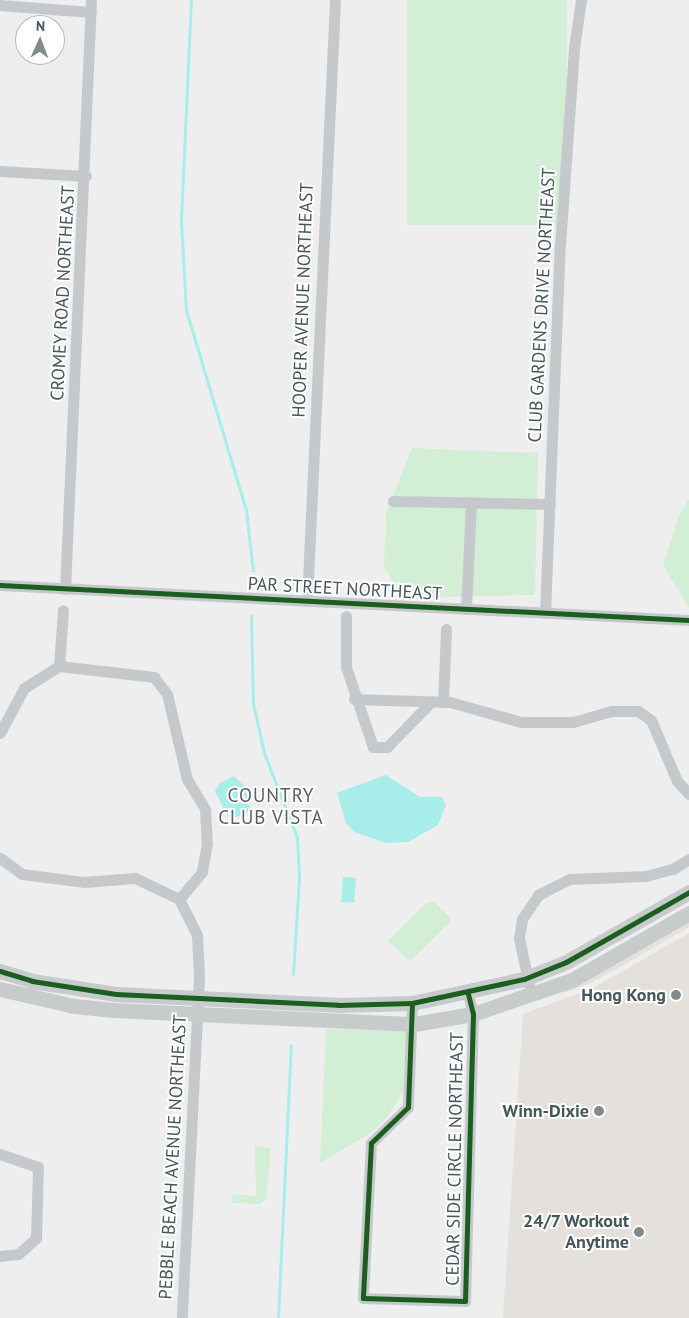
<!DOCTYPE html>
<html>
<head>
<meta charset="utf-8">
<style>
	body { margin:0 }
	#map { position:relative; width:689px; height:1318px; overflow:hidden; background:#efeeee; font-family:"PT Sans",sans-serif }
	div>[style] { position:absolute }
	.commercial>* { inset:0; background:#e4e0dc }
	.green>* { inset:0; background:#d2efd6; transform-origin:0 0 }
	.water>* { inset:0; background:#a7ede9; transform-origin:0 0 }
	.stream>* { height:3px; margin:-1.5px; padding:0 1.5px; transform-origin:1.5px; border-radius:1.5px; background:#a7ede9 }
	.street>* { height:11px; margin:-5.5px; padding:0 5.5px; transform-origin:5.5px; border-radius:5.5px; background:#c6c9cb }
	.secondary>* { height:15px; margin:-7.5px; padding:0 7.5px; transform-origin:7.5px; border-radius:7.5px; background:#c7cbcc }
	.cycleway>* { height:5px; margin:-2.5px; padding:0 2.5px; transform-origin:2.5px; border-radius:2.5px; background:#1b5e20 }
	.dots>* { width:14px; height:14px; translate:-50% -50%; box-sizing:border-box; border:2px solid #fff; border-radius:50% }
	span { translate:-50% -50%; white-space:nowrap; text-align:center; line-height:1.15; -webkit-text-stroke:4px #fff; paint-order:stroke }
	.street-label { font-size:18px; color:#46565b }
	.poi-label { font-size:18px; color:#46565b; font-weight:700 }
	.right { translate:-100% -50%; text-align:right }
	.neighbourhood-label { font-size:19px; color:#5a6062; letter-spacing:1px }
	.north { position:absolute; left:15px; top:15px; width:50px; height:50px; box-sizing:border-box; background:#fff; border:1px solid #b5bbbd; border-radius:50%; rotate:2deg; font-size:14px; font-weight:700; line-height:20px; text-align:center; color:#46565b }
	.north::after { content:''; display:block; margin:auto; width:18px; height:22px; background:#818b8e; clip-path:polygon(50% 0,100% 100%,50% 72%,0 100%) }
</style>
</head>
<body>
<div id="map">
	<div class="commercial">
		<div style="clip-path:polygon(689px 920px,689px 927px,641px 955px,591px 983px,558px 995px)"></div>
		<div style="clip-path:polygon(689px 933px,689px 1318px,503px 1318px,523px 1014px,593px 988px)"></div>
	</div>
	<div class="green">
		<div style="left:407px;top:0;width:160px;height:225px"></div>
		<div style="clip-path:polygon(412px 448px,538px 453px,535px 595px,403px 598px,384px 567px,386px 514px)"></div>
		<div style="clip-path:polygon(689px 499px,689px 608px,663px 565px,679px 515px)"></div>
		<div style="clip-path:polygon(427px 902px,434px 902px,451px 918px,450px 922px,410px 961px,388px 941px)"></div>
		<div style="clip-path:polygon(326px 1029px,408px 1031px,405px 1088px,387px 1117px,372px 1132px,320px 1163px)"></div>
		<div style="clip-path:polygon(255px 1146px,271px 1148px,266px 1200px,260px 1204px,232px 1203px,233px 1194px,256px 1196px)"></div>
	</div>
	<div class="water">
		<div style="clip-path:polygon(386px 775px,420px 797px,442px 797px,446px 805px,438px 825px,408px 842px,386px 843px,354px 832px,346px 823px,337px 793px)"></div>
		<div style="clip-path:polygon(234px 776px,245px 787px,250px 806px,249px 812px,234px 818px,227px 815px,215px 791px,220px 783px)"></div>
		<div style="left:343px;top:877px;width:13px;height:25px;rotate:4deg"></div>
	</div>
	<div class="stream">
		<div style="left:191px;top:0;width:221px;rotate:92.6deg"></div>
		<div style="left:181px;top:221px;width:89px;rotate:86.8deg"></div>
		<div style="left:186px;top:310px;width:209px;rotate:73.3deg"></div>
		<div style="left:246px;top:510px;width:61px;rotate:83.5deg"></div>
		<div style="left:251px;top:615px;width:88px;rotate:88.7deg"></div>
		<div style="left:253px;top:703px;width:51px;rotate:77.6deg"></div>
		<div style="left:264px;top:753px;width:90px;rotate:68.6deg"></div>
		<div style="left:297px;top:837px;width:41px;rotate:87.2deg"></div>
		<div style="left:299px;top:878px;width:96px;rotate:93.6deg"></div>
		<div style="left:278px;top:1318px;width:273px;rotate:-87.3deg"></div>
	</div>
	<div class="street">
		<div style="left:0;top:5px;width:91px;rotate:4.4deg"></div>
		<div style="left:0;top:171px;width:86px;rotate:3.3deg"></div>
		<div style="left:393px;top:501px;width:157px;rotate:1.1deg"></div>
		<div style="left:0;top:585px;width:690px;rotate:2.91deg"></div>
		<div style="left:65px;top:589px;width:590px;rotate:-87.47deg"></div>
		<div style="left:307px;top:601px;width:602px;rotate:-87.33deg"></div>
		<div style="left:466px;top:609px;width:107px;rotate:-87.3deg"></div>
		<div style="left:545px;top:613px;width:368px;rotate:-87.7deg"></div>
		<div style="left:560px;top:245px;width:197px;rotate:-85.9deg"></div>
		<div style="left:574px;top:48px;width:49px;rotate:-81.7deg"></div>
		<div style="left:346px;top:616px;width:51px;rotate:90deg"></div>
		<div style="left:346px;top:667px;width:84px;rotate:71.4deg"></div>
		<div style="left:373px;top:747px;width:14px"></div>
		<div style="left:387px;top:747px;width:64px;rotate:-45.6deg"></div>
		<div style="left:59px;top:666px;width:56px;rotate:-85.9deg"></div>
		<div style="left:354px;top:699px;width:96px;rotate:1.8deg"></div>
		<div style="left:450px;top:702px;width:74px;rotate:15.7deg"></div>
		<div style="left:521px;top:722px;width:52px"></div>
		<div style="left:573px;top:722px;width:40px;rotate:-16deg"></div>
		<div style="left:611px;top:711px;width:27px"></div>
		<div style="left:638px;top:711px;width:16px;rotate:35deg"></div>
		<div style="left:651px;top:720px;width:66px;rotate:66.9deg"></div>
		<div style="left:677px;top:781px;width:18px;rotate:47deg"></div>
		<div style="left:443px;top:702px;width:73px;rotate:-87.6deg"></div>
		<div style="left:0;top:733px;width:51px;rotate:-61.9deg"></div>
		<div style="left:24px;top:688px;width:41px;rotate:-32.2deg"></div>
		<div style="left:59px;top:666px;width:96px;rotate:6.6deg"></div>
		<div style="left:154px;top:677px;width:21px;rotate:53deg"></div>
		<div style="left:167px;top:694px;width:87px;rotate:76.8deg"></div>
		<div style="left:187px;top:779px;width:35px;rotate:59deg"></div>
		<div style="left:205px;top:809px;width:34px;rotate:87deg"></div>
		<div style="left:207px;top:843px;width:29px;rotate:100deg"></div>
		<div style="left:202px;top:872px;width:35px;rotate:130deg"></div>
		<div style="left:0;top:858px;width:27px;rotate:36deg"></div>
		<div style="left:22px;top:874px;width:63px;rotate:7.4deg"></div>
		<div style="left:84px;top:882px;width:51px;rotate:-4.5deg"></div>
		<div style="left:135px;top:878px;width:49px;rotate:25.5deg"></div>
		<div style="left:179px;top:899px;width:40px;rotate:63.4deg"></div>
		<div style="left:197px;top:935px;width:42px;rotate:87.3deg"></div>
		<div style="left:199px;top:977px;width:341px;rotate:92.9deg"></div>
		<div style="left:529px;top:985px;width:48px;rotate:-102deg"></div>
		<div style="left:519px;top:938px;width:19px;rotate:-81deg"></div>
		<div style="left:522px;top:919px;width:29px;rotate:-56deg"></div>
		<div style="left:538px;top:895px;width:35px;rotate:-27deg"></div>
		<div style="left:569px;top:879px;width:77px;rotate:-2.2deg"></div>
		<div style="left:646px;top:876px;width:28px;rotate:-15deg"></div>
		<div style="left:673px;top:869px;width:19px;rotate:-32deg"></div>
		<div style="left:412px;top:1003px;width:104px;rotate:92.2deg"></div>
		<div style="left:408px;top:1107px;width:52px;rotate:135.8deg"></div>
		<div style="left:371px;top:1143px;width:155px;rotate:93deg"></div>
		<div style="left:363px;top:1298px;width:102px;rotate:1.7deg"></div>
		<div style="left:465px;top:1301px;width:287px;rotate:-88.4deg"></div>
		<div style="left:473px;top:1014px;width:21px;rotate:-104deg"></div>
		<div style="left:0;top:1154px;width:40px;rotate:18.9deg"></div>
		<div style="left:38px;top:1167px;width:71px;rotate:91.6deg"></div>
		<div style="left:36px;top:1238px;width:24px;rotate:138deg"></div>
		<div style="left:18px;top:1254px;width:18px;rotate:174deg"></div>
	</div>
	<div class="secondary">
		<div style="left:0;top:971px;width:34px;rotate:17deg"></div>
		<div style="left:32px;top:981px;width:85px;rotate:8.8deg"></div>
		<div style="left:116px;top:994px;width:222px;rotate:2.8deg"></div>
		<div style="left:338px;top:1005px;width:74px;rotate:-1.5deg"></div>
		<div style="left:412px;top:1003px;width:115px;rotate:-12.1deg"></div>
		<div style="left:524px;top:979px;width:45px;rotate:-22deg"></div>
		<div style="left:566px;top:962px;width:142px;rotate:-29.6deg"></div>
		<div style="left:0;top:989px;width:76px;rotate:12.9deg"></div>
		<div style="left:74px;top:1006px;width:40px;rotate:5.7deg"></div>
		<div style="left:114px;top:1010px;width:300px;rotate:2.7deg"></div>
		<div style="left:414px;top:1024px;width:60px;rotate:-9.6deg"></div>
		<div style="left:473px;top:1014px;width:105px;rotate:-19deg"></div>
		<div style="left:572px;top:980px;width:135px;rotate:-29.8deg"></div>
	</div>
	<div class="cycleway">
		<div style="left:0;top:585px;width:690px;rotate:2.91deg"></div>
		<div style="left:0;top:971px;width:34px;rotate:17deg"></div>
		<div style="left:32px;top:981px;width:85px;rotate:8.8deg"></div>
		<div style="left:116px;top:994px;width:222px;rotate:2.8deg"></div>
		<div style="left:338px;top:1005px;width:74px;rotate:-1.5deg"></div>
		<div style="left:412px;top:1003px;width:115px;rotate:-12.1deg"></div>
		<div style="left:524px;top:979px;width:45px;rotate:-22deg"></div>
		<div style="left:566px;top:962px;width:142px;rotate:-29.6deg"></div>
		<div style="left:412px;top:1003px;width:104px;rotate:92.2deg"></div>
		<div style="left:408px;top:1107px;width:52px;rotate:135.8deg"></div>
		<div style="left:371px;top:1143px;width:155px;rotate:93deg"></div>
		<div style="left:363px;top:1298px;width:102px;rotate:1.7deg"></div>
		<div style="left:465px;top:1301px;width:287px;rotate:-88.4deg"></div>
		<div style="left:473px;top:1014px;width:21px;rotate:-104deg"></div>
	</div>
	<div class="dots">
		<div style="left:676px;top:995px;background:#818b8e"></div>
		<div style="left:599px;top:1111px;background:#818b8e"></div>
		<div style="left:639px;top:1232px;background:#818b8e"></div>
	</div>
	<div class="street-label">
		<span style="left:63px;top:293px;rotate:-87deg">CROMEY ROAD NORTHEAST</span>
		<span style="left:303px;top:300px;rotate:-88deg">HOOPER AVENUE NORTHEAST</span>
		<span style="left:542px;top:305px;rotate:-87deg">CLUB GARDENS DRIVE NORTHEAST</span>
		<span style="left:345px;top:589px;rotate:3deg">PAR STREET NORTHEAST</span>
		<span style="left:173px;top:1157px;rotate:-87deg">PEBBLE BEACH AVENUE NORTHEAST</span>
		<span style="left:455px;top:1159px;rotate:-89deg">CEDAR SIDE CIRCLE NORTHEAST</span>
	</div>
	<div class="poi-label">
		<span class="right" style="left:666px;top:995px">Hong Kong</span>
		<span class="right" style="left:589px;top:1111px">Winn-Dixie</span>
		<span class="right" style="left:629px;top:1232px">24/7 Workout<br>Anytime</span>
	</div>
	<div class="neighbourhood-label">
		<span style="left:271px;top:807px">COUNTRY<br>CLUB VISTA</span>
	</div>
	<div class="north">N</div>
</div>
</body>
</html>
